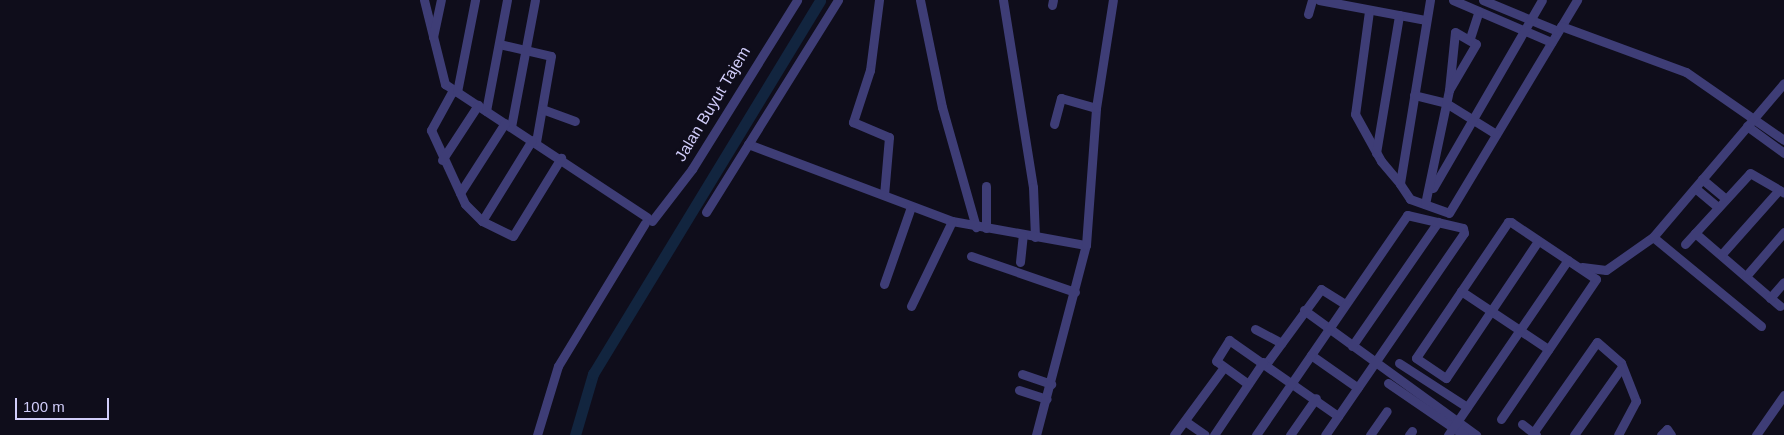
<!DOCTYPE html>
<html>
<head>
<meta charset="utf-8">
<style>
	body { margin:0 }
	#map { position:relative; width:1784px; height:435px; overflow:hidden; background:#0f0d1b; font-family:Arial,sans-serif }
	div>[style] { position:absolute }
	.river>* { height:11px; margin:-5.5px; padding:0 5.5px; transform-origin:5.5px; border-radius:5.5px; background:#12253f }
	.minor>* { height:9px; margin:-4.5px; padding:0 4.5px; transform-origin:4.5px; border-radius:4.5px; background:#3e3d76 }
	span { translate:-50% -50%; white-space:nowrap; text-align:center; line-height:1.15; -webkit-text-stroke:4.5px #0f0d1b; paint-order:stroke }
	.street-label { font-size:16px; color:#d1cdfa }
	.scale { position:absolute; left:15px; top:398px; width:94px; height:22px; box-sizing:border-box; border:2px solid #d1cdfa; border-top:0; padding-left:6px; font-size:15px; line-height:18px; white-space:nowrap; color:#d1cdfa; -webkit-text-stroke:4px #0f0d1b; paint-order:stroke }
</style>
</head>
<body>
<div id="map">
	<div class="river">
		<div style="left:575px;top:435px;width:64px;rotate:-73.6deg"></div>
		<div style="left:593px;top:374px;width:437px;rotate:-58.7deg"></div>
	</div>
	<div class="minor">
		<div style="left:424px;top:0;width:87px;rotate:76deg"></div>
		<div style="left:445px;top:84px;width:242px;rotate:33.4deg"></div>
		<div style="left:879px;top:0;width:71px;rotate:97.3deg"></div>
		<div style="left:870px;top:70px;width:55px;rotate:108.1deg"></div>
		<div style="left:853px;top:122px;width:39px;rotate:23deg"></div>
		<div style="left:889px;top:137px;width:58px;rotate:94.9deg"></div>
		<div style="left:920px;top:0;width:109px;rotate:78.4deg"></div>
		<div style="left:942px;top:107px;width:125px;rotate:74.2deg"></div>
		<div style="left:1003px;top:0;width:189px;rotate:80.9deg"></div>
		<div style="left:1033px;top:187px;width:50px;rotate:87.7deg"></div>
		<div style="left:1319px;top:0;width:109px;rotate:10.6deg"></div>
		<div style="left:1430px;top:0;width:186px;rotate:99.3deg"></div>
		<div style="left:1400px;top:184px;width:18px;rotate:56deg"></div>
		<div style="left:1410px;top:199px;width:41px;rotate:19.7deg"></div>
		<div style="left:1449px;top:213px;width:249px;rotate:-59deg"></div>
		<div style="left:1453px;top:0;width:107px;rotate:23.2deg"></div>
		<div style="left:1483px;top:0;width:81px;rotate:22.5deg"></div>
		<div style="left:1052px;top:5px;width:5px;rotate:-79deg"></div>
		<div style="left:1369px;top:11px;width:104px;rotate:97.7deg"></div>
		<div style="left:1355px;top:114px;width:54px;rotate:61deg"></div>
		<div style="left:1381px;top:161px;width:30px;rotate:50deg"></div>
		<div style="left:1308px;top:14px;width:15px;rotate:-74deg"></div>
		<div style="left:1561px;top:26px;width:133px;rotate:20.2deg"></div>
		<div style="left:1686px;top:72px;width:119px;rotate:34.8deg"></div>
		<div style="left:433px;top:37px;width:38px;rotate:-78deg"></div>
		<div style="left:1470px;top:38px;width:28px;rotate:-72deg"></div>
		<div style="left:499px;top:44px;width:53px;rotate:13deg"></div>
		<div style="left:551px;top:56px;width:87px;rotate:99.9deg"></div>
		<div style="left:453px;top:90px;width:46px;rotate:118.8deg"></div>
		<div style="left:431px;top:130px;width:81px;rotate:65.3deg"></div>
		<div style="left:465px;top:204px;width:24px;rotate:45deg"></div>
		<div style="left:482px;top:221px;width:34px;rotate:26deg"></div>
		<div style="left:513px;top:236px;width:92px;rotate:-58.4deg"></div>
		<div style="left:457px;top:92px;width:94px;rotate:-78.9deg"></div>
		<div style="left:1414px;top:95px;width:33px;rotate:14deg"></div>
		<div style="left:1446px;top:103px;width:59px;rotate:31.8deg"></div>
		<div style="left:542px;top:109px;width:35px;rotate:20deg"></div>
		<div style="left:486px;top:111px;width:113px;rotate:-79.3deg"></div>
		<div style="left:1054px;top:124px;width:27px;rotate:-75deg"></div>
		<div style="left:1061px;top:98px;width:36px;rotate:16deg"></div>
		<div style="left:1747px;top:126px;width:46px;rotate:36.1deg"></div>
		<div style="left:511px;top:127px;width:129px;rotate:-79.3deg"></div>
		<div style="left:748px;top:144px;width:218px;rotate:20.7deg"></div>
		<div style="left:952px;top:221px;width:136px;rotate:10.2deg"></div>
		<div style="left:1376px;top:153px;width:140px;rotate:-80.5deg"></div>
		<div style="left:442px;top:160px;width:66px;rotate:-56.8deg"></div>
		<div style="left:1702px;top:179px;width:31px;rotate:40deg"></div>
		<div style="left:1433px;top:188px;width:217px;rotate:-59.9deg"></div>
		<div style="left:1695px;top:188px;width:30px;rotate:40deg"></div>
		<div style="left:460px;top:193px;width:83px;rotate:-57.3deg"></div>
		<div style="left:1425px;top:204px;width:116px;rotate:-78.1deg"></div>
		<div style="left:1449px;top:90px;width:58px;rotate:-84.1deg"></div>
		<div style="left:1455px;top:32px;width:24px;rotate:30deg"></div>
		<div style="left:1476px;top:44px;width:53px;rotate:120.4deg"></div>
		<div style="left:706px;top:212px;width:250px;rotate:-58.1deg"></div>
		<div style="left:482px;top:221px;width:95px;rotate:-58.3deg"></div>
		<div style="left:652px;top:221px;width:66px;rotate:-52.4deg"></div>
		<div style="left:692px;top:169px;width:199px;rotate:-58.1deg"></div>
		<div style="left:986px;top:228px;width:42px;rotate:-90deg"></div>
		<div style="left:1695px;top:233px;width:112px;rotate:40.7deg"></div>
		<div style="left:1653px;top:237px;width:140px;rotate:39.5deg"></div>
		<div style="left:1685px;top:244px;width:96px;rotate:-47.5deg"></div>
		<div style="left:1750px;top:173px;width:39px;rotate:30deg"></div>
		<div style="left:1721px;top:255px;width:87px;rotate:-48.3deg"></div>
		<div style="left:971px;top:256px;width:110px;rotate:19.1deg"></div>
		<div style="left:1020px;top:262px;width:27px;rotate:-84deg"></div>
		<div style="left:1582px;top:267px;width:24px;rotate:7deg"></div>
		<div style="left:1606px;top:270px;width:57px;rotate:-35.1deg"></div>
		<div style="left:1653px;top:237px;width:202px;rotate:-49.6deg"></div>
		<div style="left:1746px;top:276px;width:58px;rotate:-49.2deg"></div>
		<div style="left:884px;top:284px;width:82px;rotate:-70.7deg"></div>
		<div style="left:1461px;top:291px;width:105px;rotate:33.7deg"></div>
		<div style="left:1770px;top:298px;width:21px;rotate:-49deg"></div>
		<div style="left:911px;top:306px;width:94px;rotate:-64.2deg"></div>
		<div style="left:1304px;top:310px;width:213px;rotate:36deg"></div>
		<div style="left:1255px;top:329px;width:30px;rotate:28deg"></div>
		<div style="left:1352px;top:346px;width:151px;rotate:-55.3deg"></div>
		<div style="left:1311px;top:355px;width:57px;rotate:35.1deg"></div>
		<div style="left:1399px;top:363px;width:81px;rotate:32.9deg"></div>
		<div style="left:1266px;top:364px;width:93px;rotate:-53.7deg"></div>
		<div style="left:1321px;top:289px;width:28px;rotate:32deg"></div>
		<div style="left:1022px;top:374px;width:31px;rotate:19deg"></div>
		<div style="left:1388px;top:383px;width:92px;rotate:34.4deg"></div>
		<div style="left:1248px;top:384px;width:39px;rotate:-144deg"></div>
		<div style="left:1216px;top:361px;width:25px;rotate:-58deg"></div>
		<div style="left:1229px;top:340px;width:133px;rotate:34.9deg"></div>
		<div style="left:1019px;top:390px;width:29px;rotate:18deg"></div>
		<div style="left:1501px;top:419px;width:169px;rotate:-55.8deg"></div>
		<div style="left:1596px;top:279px;width:102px;rotate:-146.2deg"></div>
		<div style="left:1511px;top:222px;width:3px;rotate:180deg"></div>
		<div style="left:1508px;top:222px;width:164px;rotate:124.1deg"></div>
		<div style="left:1416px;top:358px;width:36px;rotate:34deg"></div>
		<div style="left:1446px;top:378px;width:165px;rotate:-56.1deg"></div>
		<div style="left:1185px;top:421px;width:24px;rotate:35deg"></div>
		<div style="left:1522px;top:424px;width:18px;rotate:38deg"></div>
		<div style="left:1533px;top:433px;width:111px;rotate:-54.9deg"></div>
		<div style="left:1597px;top:342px;width:32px;rotate:41deg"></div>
		<div style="left:1621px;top:363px;width:41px;rotate:68.5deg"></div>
		<div style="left:1636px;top:401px;width:38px;rotate:118deg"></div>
		<div style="left:537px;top:435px;width:72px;rotate:-73.1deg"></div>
		<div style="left:558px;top:366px;width:167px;rotate:-58.7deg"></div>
		<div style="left:1036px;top:435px;width:196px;rotate:-75.3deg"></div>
		<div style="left:1086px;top:245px;width:137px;rotate:-85.8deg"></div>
		<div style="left:1096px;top:108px;width:109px;rotate:-81.1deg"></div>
		<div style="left:1174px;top:435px;width:84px;rotate:-53.7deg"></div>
		<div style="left:1214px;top:435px;width:88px;rotate:-56.1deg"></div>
		<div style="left:1256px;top:435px;width:267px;rotate:-55.5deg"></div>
		<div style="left:1407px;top:215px;width:57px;rotate:13.1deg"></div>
		<div style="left:1463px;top:228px;width:5px;rotate:79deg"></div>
		<div style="left:1464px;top:233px;width:245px;rotate:124.5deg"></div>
		<div style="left:1290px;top:435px;width:45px;rotate:-54.9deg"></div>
		<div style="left:1370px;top:435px;width:29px;rotate:-55deg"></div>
		<div style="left:1409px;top:435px;width:5px;rotate:-53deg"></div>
		<div style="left:1448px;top:435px;width:212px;rotate:-55.6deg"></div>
		<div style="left:1574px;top:435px;width:83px;rotate:-54.8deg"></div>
		<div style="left:1661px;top:435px;width:8px;rotate:-45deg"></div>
		<div style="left:1667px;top:429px;width:7px;rotate:56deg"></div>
		<div style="left:1756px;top:435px;width:49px;rotate:-55deg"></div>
	</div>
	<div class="street-label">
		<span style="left:713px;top:104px;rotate:-59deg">Jalan Buyut Tajem</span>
	</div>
	<div class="scale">100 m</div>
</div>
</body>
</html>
